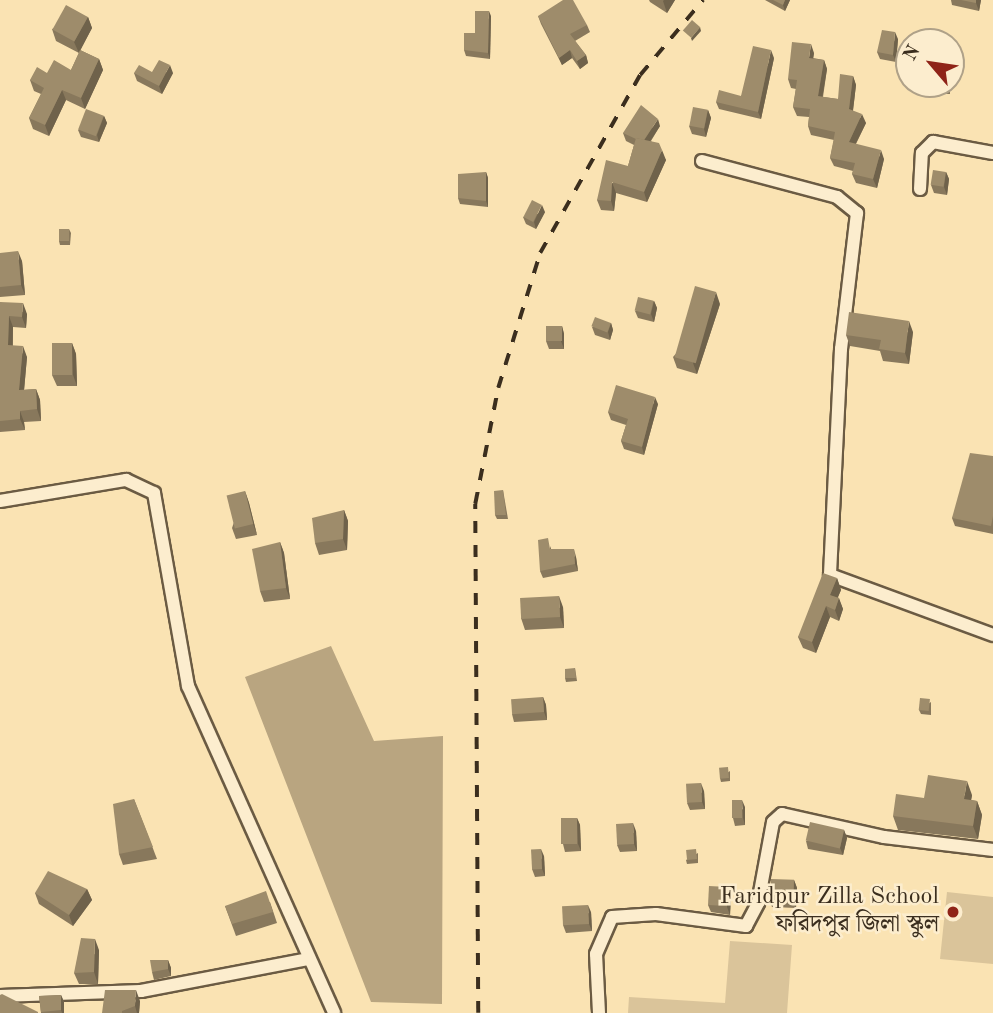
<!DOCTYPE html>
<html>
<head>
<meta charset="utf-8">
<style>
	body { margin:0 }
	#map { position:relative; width:993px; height:1013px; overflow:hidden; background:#fae3b3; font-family:"Old Standard TT","Noto Serif Bengali",serif }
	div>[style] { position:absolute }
	.green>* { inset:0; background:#dac49a }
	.water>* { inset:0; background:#b9a580 }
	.roads { filter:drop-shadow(2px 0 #6b5b43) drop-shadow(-2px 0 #6b5b43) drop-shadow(0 2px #6b5b43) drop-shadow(0 -2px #6b5b43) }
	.minor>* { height:12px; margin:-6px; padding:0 6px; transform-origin:6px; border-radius:6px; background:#fcedce }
	.rail>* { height:3.5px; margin-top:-1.75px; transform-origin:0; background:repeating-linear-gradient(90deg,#3b2e1e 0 12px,transparent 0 24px) }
	.wall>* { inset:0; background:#88785c; transform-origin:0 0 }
	.shaded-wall>* { inset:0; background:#6f624b }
	.building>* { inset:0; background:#9e8c6b; transform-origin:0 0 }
	.dots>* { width:19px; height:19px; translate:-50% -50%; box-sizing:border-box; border:4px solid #fcedce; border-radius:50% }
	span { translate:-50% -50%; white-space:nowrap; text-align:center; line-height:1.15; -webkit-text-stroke:5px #fcedce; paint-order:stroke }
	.poi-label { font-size:24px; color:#3b2e1e }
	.right { translate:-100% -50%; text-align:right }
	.north { position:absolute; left:895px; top:28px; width:70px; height:70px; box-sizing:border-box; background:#fcedce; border:2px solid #afa188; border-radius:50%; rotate:299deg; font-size:19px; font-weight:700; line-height:28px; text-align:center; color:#3b2e1e }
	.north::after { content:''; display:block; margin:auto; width:24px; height:32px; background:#8f2418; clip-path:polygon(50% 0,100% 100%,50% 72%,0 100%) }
</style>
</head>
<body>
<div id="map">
	<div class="green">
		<div style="clip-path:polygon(947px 892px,993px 897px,993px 964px,940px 959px)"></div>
		<div style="clip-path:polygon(730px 941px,792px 945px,787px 1013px,628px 1013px,629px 997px,725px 1003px)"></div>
	</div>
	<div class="water">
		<div style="clip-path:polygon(331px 646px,374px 741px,443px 736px,442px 1004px,371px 1002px,245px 677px)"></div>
	</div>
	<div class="roads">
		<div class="minor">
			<div style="left:702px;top:161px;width:140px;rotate:14.9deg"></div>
			<div style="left:837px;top:197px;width:26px;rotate:39deg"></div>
			<div style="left:857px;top:213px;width:137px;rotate:96.7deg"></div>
			<div style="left:841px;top:349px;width:226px;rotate:92.8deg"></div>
			<div style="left:830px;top:575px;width:174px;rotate:20.2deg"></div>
			<div style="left:920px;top:189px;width:36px;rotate:-87deg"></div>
			<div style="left:922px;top:153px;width:16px;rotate:-45deg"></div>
			<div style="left:933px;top:142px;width:61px;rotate:10.4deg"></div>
			<div style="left:0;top:501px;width:128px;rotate:-9.5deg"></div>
			<div style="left:126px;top:480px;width:31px;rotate:25deg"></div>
			<div style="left:154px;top:493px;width:196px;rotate:80deg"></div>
			<div style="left:188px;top:686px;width:358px;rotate:65.9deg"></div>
			<div style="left:0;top:996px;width:141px;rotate:-2deg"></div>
			<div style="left:141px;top:991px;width:171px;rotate:-10.8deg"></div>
			<div style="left:599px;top:1013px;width:59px;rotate:-92.9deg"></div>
			<div style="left:596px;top:954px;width:40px;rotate:-66.6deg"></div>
			<div style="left:612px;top:917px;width:44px;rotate:-3.9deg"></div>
			<div style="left:656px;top:914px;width:91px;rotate:7.6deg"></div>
			<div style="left:746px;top:926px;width:26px;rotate:-62deg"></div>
			<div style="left:758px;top:903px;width:82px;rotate:-79.5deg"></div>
			<div style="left:773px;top:822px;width:12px;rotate:-42deg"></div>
			<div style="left:782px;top:814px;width:105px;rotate:12.7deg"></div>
			<div style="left:884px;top:837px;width:110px;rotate:6.8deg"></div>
		</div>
	</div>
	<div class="rail">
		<div style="left:478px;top:1013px;width:509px;rotate:-90.34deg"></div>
		<div style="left:475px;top:504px;width:118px;rotate:-78.8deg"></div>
		<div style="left:498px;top:388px;width:141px;rotate:-72.7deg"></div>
		<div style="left:540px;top:253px;width:204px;rotate:-60.7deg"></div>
		<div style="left:640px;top:75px;width:98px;rotate:-50deg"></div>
	</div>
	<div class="wall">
		<div style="clip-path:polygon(649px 0,675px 0,667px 13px,650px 2px)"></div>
		<div style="clip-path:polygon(765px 0,790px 0,785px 11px)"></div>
		<div style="clip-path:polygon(951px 0,981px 0,979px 11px,952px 5px)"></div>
		<div style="clip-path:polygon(491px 16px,490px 59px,466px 56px,464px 50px,475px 33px)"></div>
		<div style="clip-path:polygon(538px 16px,587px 25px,590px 32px,575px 41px,586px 55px,588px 63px,580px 69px,572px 58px,562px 65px,541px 24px)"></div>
		<div style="clip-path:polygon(88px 17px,92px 28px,80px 50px,99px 59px,103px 70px,85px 109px,66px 100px,49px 136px,33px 129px,29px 118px,41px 94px,34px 91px,30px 80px,47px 73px,71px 70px,79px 53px,56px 41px,52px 29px)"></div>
		<div style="clip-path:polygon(898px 39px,896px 62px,880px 59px,877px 52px)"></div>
		<div style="clip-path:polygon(814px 53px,813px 58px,824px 60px,827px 69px,823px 97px,838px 99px,853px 76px,856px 85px,853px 111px,866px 123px,856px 144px,884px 159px,877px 188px,856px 183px,852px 174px,853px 171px,834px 166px,830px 158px,834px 140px,811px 135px,808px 126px,809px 117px,797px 116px,793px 107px,796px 89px,791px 88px,788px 79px)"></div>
		<div style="clip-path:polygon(774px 58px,761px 119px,719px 109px,716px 102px,741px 96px)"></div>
		<div style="clip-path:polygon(152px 72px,173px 73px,162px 94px,137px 81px,134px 73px)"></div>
		<div style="left:914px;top:84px;width:36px;height:10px"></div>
		<div style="clip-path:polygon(708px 110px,711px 118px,706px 137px,692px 134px,689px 126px)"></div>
		<div style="clip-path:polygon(104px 116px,107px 123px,99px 142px,81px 137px,78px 130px)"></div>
		<div style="clip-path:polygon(660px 126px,651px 141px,666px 160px,647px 202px,616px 193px,614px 211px,601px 210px,597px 200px,628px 166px,634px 145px,626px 141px,623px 133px)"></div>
		<div style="clip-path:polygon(486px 172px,488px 178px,488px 207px,460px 204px,458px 198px)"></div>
		<div style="clip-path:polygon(946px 172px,949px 179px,947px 195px,934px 193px,931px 185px)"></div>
		<div style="clip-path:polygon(545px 212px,536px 229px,526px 224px,523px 217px)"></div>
		<div style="clip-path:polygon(69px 229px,71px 233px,70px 245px,60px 245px,59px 241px)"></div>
		<div style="clip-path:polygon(0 253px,22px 261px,25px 295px,0 297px)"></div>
		<div style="clip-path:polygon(654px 301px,657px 308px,654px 322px,638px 318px,635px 311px)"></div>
		<div style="clip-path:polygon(0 302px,27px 314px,26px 328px,13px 327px,13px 346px,27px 357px,24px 390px,36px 389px,40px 400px,41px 421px,24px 422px,25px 430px,0 432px)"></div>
		<div style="clip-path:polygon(720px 304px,697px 374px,677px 368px,673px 357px)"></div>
		<div style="clip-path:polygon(611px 323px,613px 330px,610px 340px,595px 335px,592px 327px)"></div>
		<div style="clip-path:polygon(562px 326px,564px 334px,564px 349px,549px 349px,546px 341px)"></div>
		<div style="clip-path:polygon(913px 332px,909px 364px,883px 361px,880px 351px,850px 346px,846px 335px)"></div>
		<div style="clip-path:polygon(72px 343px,76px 354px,77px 386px,57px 386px,52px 375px)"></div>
		<div style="clip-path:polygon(658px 404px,644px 455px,624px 449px,621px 441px,626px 425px,611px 420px,608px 412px)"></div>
		<div style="clip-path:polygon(993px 456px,993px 534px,955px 526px,952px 518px)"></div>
		<div style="clip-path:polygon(503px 490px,508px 519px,497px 519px,495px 515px)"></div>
		<div style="clip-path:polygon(245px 491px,249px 503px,257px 535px,236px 539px,232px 528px)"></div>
		<div style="clip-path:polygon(344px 510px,348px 521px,347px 550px,319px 555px,315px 543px)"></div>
		<div style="clip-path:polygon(280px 542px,284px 553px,290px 599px,264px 602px,260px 591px)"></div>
		<div style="clip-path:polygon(551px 546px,551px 549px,576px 557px,578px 571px,543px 578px,540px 571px)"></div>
		<div style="clip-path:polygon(837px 578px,841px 590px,838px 597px,843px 609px,839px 621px,830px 617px,816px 653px,803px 648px,798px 637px)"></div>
		<div style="clip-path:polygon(563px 607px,564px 628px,525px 630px,521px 618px)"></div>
		<div style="clip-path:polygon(575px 668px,577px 681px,566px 682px,565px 678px)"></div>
		<div style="clip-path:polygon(543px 697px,546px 705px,547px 720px,514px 722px,512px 714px)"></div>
		<div style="clip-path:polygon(931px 702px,931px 715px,921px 714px,919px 710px)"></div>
		<div style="clip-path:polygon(730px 771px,730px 781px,721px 782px,720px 778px)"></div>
		<div style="clip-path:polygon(704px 791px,705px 809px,690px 810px,687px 803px)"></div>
		<div style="clip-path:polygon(972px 795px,971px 800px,977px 801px,982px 815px,978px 839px,898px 830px,893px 816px,924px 798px)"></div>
		<div style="clip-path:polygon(134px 799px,157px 859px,123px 865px,119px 854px)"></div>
		<div style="clip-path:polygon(745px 807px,745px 825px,735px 826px,733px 818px)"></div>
		<div style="clip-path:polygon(577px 818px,580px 825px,581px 851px,565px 852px,563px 844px)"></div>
		<div style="clip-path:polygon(844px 830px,847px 838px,843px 855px,808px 849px,806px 841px)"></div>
		<div style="clip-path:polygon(636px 831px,637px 851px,620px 852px,617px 845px)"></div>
		<div style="clip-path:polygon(698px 853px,698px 863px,687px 864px,686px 860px)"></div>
		<div style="clip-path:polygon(544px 856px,545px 876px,535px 877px,532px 869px)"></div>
		<div style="clip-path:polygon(794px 880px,797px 888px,796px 908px,772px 907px,769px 899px)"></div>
		<div style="clip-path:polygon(728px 887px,731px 895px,730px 915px,711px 912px,708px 905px)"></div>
		<div style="clip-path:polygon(87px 889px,92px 900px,73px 926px,39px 904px,35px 893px)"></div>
		<div style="clip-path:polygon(270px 902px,277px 923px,236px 936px,225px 906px)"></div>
		<div style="clip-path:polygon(591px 912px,592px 931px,566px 933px,563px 925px)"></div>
		<div style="clip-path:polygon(99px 950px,98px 984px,79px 984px,74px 973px)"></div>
		<div style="clip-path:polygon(168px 960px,171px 968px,171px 976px,154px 980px,152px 972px)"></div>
		<div style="clip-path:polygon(61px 995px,64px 1002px,64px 1013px,41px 1013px,39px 996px)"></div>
		<div style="clip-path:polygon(140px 1001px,139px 1013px,102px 1013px)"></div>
	</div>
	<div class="shaded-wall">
		<div style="clip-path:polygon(664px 0,675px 0,667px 13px,663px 1px)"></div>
		<div style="clip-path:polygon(785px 0,790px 0,785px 11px,783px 5px)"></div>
		<div style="clip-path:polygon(976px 0,981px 0,979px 11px,976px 3px)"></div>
		<div style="clip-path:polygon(489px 11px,491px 16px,490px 59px,488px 53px)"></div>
		<div style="clip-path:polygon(88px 17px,92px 28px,79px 53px,74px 42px)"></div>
		<div style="clip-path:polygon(700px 27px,701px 31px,692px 41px,691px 38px)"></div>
		<div style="clip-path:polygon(895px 32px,898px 39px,896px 62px,893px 55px)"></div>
		<div style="clip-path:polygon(811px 44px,814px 53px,812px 67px,809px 58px)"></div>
		<div style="clip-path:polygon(570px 50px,572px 58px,562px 65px,559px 58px)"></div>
		<div style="clip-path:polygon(771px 50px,774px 58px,761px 119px,758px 112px)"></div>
		<div style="clip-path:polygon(586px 55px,588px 63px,580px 69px,577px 61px)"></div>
		<div style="clip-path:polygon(99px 59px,103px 70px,85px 109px,81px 98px)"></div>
		<div style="clip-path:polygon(824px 60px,827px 69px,821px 105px,818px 96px)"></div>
		<div style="clip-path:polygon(170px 65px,173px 73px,162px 94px,159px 86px)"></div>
		<div style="clip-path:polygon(853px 76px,856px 85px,852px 118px,849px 109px)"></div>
		<div style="clip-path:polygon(62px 90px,66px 100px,49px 136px,45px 125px)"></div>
		<div style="clip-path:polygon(708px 110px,711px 118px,706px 137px,704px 129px)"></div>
		<div style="clip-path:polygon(862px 114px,866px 123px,852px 151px,849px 142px)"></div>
		<div style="clip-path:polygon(104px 116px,107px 123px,99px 142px,97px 135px)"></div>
		<div style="clip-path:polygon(658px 119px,660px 126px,645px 149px,643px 142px)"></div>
		<div style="clip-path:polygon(662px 150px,666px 160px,647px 202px,644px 192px)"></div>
		<div style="clip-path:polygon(881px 150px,884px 159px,877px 188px,873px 179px)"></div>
		<div style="clip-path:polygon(486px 172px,488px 178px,488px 207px,486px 201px)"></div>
		<div style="clip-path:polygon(946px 172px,949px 179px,947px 195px,944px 187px)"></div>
		<div style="clip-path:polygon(612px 182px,616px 193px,614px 211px,611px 201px)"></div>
		<div style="clip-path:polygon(542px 205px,545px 212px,536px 229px,534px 222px)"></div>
		<div style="clip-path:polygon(18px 251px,22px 261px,25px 295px,21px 285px)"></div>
		<div style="clip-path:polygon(716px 292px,720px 304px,697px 374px,693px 363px)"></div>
		<div style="clip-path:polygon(654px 301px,657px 308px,654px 322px,651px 314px)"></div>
		<div style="clip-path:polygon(23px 303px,27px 314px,26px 328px,22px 317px)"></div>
		<div style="clip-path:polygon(9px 316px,13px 327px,12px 357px,8px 345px)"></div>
		<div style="clip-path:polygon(909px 321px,913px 332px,909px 364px,905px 353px)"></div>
		<div style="clip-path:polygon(611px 323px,613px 330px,610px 340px,608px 332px)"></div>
		<div style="clip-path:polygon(562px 326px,564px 334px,564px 349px,561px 341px)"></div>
		<div style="clip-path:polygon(72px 343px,76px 354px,77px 386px,73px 375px)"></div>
		<div style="clip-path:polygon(23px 346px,27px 357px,23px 402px,19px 390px)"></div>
		<div style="clip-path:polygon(36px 389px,40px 400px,41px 421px,37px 409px)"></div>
		<div style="clip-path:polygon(655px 397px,658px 404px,644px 455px,642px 447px)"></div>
		<div style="clip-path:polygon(20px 411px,24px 422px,25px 430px,20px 419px)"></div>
		<div style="clip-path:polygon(245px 491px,249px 503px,257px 535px,253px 524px)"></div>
		<div style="clip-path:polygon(344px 510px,348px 521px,347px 550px,343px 539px)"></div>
		<div style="clip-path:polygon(280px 542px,284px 553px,290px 599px,286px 588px)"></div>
		<div style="clip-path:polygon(574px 549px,576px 557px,578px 571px,575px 564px)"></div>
		<div style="clip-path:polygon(837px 578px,841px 590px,834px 606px,830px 595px)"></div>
		<div style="clip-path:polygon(559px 596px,563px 607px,564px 628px,560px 617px)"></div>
		<div style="clip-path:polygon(839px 598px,843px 609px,839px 621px,835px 610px)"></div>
		<div style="clip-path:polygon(826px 606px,830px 617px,816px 653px,812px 642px)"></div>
		<div style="clip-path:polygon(543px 697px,546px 705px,547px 720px,544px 712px)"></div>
		<div style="clip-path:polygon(967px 781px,972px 795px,969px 813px,964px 799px)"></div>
		<div style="clip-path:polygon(701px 783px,704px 791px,705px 809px,702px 802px)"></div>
		<div style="clip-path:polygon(742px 800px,745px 807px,745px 825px,743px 818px)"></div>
		<div style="clip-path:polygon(977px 801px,982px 815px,978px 839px,973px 826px)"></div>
		<div style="clip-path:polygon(577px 818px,580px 825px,581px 851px,578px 844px)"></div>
		<div style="clip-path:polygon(633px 823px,636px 831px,637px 851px,634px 844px)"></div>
		<div style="clip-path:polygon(844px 830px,847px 838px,843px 855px,840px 848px)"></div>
		<div style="clip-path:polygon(541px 849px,544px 856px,545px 876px,542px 869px)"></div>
		<div style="clip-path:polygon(794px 880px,797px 888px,796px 908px,793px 901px)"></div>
		<div style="clip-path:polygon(728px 887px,731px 895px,730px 915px,727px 907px)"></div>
		<div style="clip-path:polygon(87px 889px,92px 900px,73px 926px,69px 915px)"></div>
		<div style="clip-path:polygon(588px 905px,591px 912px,592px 931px,589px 924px)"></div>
		<div style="clip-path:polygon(95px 939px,99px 950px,98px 984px,94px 972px)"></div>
		<div style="clip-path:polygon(168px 960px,171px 968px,171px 976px,168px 969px)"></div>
		<div style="clip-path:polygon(136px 990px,140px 1001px,139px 1013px,137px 1013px,135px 1006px)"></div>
		<div style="clip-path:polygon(61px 995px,64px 1002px,64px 1013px,62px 1013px,61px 1010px)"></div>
	</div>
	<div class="building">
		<div style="clip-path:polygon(563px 0,573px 0,587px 25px,570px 34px,586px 55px,577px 61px,570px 50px,559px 58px,538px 16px)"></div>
		<div style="clip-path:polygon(773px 0,785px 0,783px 5px)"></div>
		<div style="clip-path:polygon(961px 0,976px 0,976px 3px)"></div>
		<div style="left:66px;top:5px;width:25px;height:28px;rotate:29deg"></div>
		<div style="clip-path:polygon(475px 11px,489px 11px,488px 53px,464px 50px,464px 33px,475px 33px)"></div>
		<div style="left:692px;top:20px;width:11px;height:14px;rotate:41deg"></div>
		<div style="clip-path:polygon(882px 30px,895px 32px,893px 55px,877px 52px)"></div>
		<div style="left:913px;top:39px;width:33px;height:3px"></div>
		<div style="clip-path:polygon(792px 42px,811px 44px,809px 58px,824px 60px,818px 96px,838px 99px,840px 74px,853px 76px,849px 109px,862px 114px,849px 142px,881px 150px,873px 179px,852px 174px,855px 163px,830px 158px,835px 132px,808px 126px,810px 109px,793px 107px,797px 80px,788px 79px)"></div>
		<div style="clip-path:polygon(753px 46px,771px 50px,758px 112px,716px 102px,719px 90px,741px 96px)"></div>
		<div style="clip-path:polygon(80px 50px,99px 59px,81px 98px,62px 90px,45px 125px,29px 118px,44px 88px,30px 80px,37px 67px,47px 73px,54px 60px,71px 70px)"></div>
		<div style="clip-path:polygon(159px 60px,170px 65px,159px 86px,134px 73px,139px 65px,152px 72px)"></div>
		<div style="clip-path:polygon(641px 105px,658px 119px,644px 140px,636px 138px,636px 139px,623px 133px)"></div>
		<div style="left:693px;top:107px;width:15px;height:19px;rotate:11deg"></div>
		<div style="left:86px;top:109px;width:19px;height:22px;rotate:21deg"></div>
		<div style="clip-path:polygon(636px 138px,659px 143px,662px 150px,644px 192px,612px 182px,611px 201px,597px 200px,606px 160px,628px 166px)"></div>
		<div style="left:933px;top:170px;width:13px;height:15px;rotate:9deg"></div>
		<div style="clip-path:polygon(486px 172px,486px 201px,458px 198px,458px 174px)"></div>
		<div style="left:532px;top:200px;width:11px;height:19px;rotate:27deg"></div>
		<div style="left:59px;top:229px;width:10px;height:12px"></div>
		<div style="clip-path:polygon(18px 251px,21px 285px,0 287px,0 253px)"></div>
		<div style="left:695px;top:286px;width:22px;height:74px;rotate:16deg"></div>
		<div style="left:638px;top:297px;width:16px;height:14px;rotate:14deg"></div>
		<div style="clip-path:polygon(0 302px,23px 303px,22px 317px,9px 316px,8px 345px,23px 346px,19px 390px,36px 389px,37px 409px,20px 411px,20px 419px,0 421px)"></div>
		<div style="clip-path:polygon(849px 312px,909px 321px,905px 353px,879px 349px,881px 340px,846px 335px)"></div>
		<div style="left:595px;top:317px;width:17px;height:10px;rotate:21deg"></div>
		<div style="left:546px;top:326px;width:16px;height:15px"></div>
		<div style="left:52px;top:343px;width:20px;height:32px"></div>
		<div style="clip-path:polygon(616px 385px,655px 397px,642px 447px,621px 441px,628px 419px,608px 412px)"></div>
		<div style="clip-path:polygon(970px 453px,993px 456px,993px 516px,991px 526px,952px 518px)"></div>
		<div style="clip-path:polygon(503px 490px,506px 515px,495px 515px,494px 491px)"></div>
		<div style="left:245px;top:491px;width:34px;height:19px;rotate:76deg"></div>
		<div style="clip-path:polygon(344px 510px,343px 539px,315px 543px,312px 518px)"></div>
		<div style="clip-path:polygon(548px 538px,550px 549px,574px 549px,575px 564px,540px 571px,538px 540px)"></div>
		<div style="clip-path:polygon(280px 542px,286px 588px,260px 591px,252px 549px)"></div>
		<div style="clip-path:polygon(823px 573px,837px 578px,830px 595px,839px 598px,835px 610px,826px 606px,812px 642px,798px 637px)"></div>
		<div style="left:559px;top:596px;width:21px;height:39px;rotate:87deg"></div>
		<div style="clip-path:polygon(575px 668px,576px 678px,565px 678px,565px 669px)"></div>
		<div style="left:543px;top:697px;width:15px;height:32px;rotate:86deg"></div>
		<div style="left:920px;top:698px;width:10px;height:12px;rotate:6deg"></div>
		<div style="left:728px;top:767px;width:11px;height:9px;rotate:85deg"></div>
		<div style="clip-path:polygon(928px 775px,967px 781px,964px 799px,977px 801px,973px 826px,893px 816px,896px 794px,924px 798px)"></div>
		<div style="left:701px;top:783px;width:19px;height:15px;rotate:87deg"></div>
		<div style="clip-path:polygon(134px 799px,153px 847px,119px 854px,113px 804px)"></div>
		<div style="left:732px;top:800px;width:10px;height:18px"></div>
		<div style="left:561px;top:818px;width:16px;height:26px"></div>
		<div style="left:810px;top:822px;width:35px;height:19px;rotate:13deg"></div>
		<div style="left:633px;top:823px;width:21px;height:17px;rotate:87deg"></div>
		<div style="left:541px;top:849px;width:20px;height:10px;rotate:87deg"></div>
		<div style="left:696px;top:849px;width:10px;height:10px;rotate:84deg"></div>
		<div style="clip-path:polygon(48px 871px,87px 889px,69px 915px,35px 893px)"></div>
		<div style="left:771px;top:879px;width:23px;height:20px;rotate:2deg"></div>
		<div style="left:709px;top:886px;width:19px;height:19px;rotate:3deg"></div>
		<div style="clip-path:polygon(266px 891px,273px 912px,232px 924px,225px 906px)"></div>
		<div style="left:588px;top:905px;width:19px;height:26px;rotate:87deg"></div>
		<div style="clip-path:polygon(81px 938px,95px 939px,94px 972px,74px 973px)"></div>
		<div style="clip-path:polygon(150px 960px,168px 960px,168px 969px,152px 972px)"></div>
		<div style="clip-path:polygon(105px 990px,136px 990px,135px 1006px,122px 1011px,122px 1013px,102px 1013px)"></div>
		<div style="clip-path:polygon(2px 994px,38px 1012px,38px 1013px,0 1013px,0 995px)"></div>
		<div style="clip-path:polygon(61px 995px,61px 1010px,41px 1012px,39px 996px)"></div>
	</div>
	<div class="dots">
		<div style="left:953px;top:912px;background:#8f2418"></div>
	</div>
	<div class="poi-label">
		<span class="right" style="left:939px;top:912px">Faridpur Zilla School<br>ফরিদপুর জিলা স্কুল</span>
	</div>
	<div class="north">N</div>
</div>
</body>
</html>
